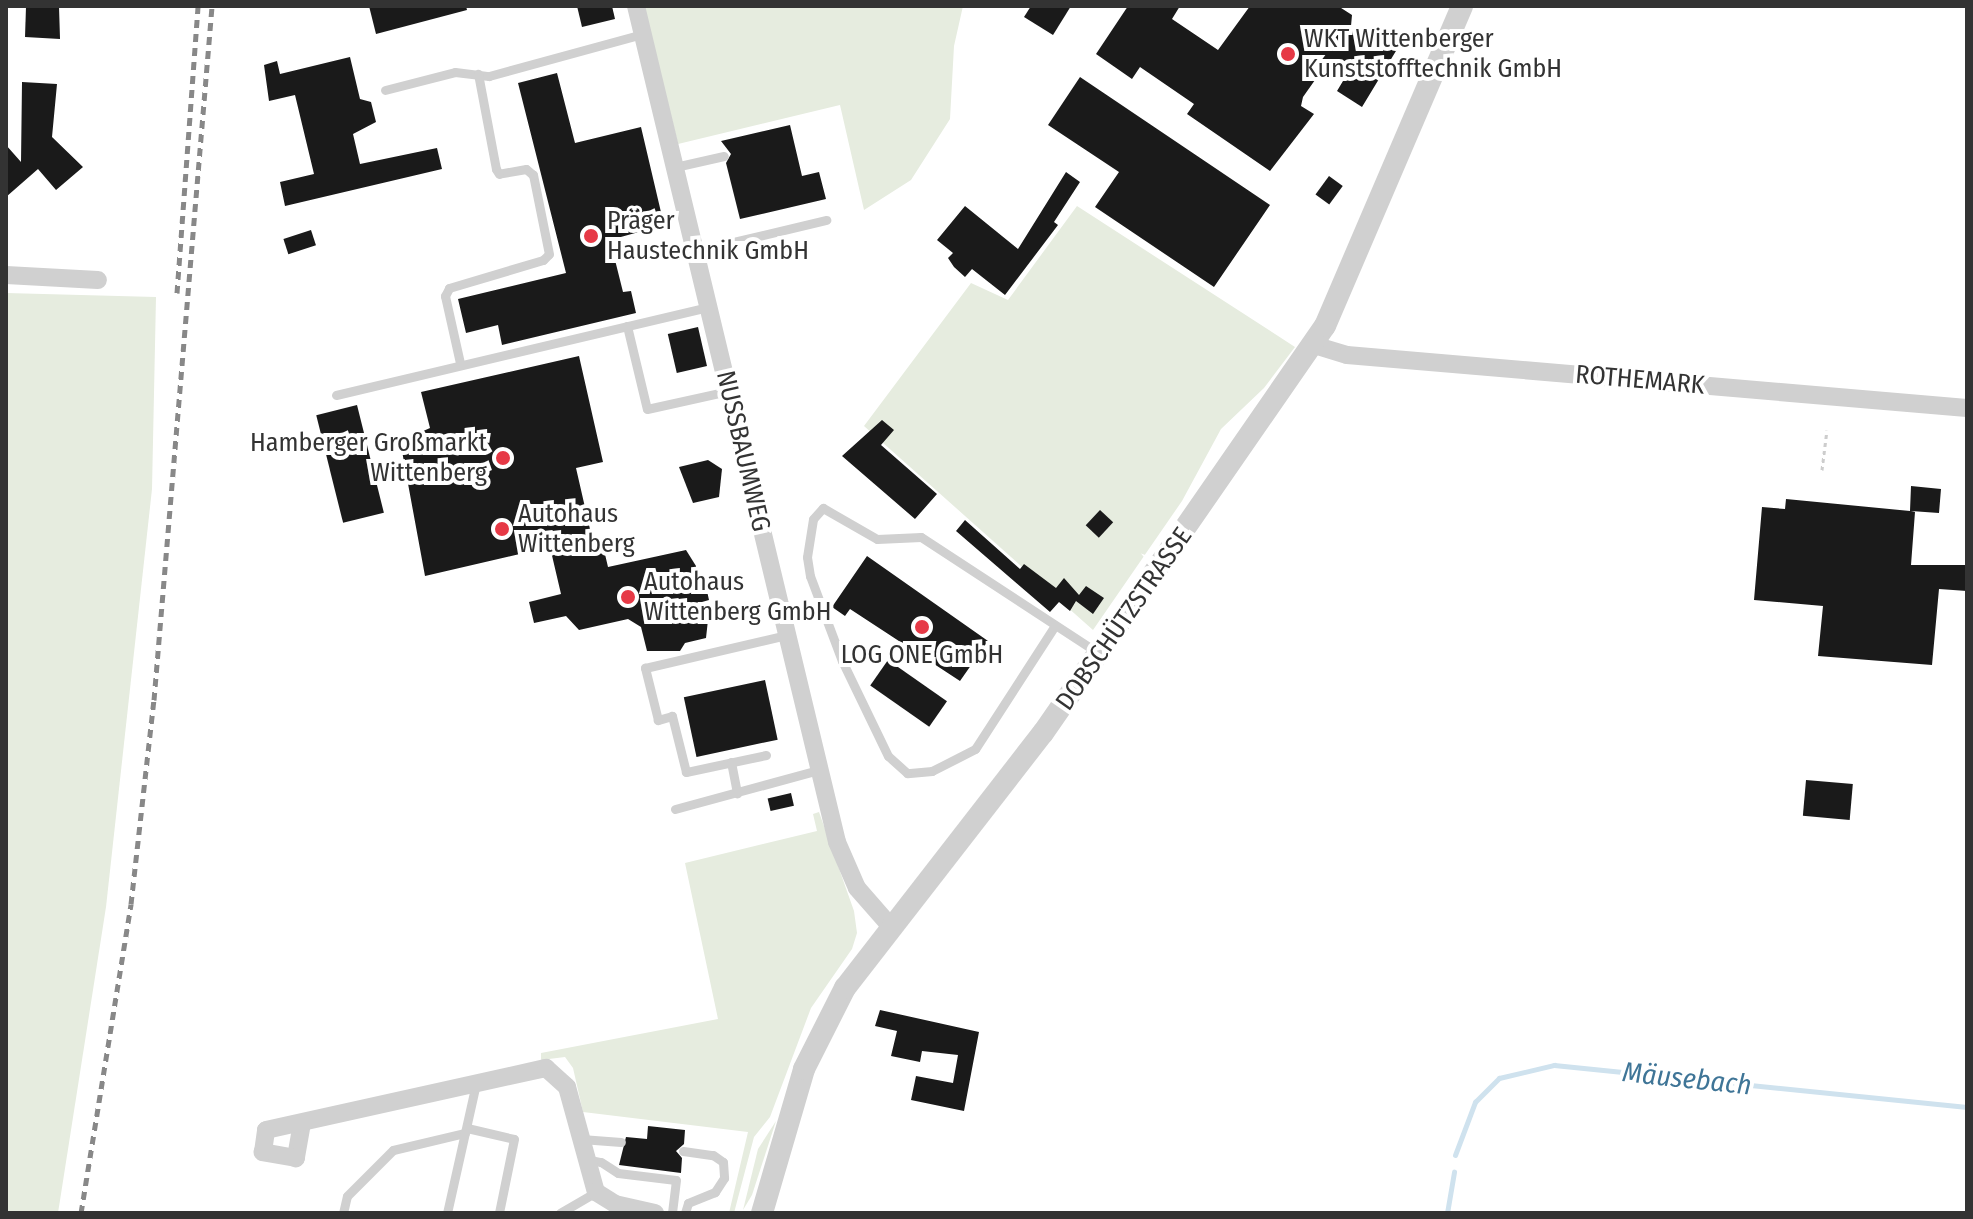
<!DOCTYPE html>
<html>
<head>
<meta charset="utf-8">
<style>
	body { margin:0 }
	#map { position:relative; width:1973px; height:1219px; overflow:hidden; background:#fff; font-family:"Fira Sans Condensed",sans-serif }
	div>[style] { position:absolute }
	.green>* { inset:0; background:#e6ecdf }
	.stream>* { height:5px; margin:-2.5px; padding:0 2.5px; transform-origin:2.5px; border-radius:2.5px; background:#cfe2ee }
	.building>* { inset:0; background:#1a1a1a; transform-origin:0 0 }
	.path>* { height:3px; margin-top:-1.5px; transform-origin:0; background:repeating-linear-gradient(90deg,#cdcdcd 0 4px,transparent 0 8px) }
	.service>* { height:9px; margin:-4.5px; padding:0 4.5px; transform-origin:4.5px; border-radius:4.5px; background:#d0d0d0 }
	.minor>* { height:18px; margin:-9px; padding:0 9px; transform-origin:9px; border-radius:9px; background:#d0d0d0 }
	.tertiary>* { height:22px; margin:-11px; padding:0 11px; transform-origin:11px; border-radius:11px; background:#d0d0d0 }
	.rail>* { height:5px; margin-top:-2.5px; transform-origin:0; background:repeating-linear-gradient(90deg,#888 0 8px,transparent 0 14px) }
	.dots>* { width:22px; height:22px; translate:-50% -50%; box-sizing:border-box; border:4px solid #fff; border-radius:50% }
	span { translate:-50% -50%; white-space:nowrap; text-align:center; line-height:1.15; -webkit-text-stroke:8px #fff; paint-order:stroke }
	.poi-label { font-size:26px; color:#333 }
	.left { translate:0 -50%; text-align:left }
	.right { translate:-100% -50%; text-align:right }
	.street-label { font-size:26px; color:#333 }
	.water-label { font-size:28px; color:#3f7597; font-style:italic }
	.frame { position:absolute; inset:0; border:8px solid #333; pointer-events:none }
</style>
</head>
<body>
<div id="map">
	<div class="green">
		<div style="clip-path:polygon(644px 6px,963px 6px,954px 46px,950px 119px,911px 180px,864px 210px,840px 105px,678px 144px)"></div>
		<div style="clip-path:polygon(1077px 206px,1295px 347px,1264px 388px,1221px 429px,1182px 501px,1093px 630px,864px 426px,971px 283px,1008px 300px)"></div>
		<div style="clip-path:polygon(6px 293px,156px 297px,152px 489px,106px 907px,58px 1213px,6px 1213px)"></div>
		<div style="clip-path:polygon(819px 812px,854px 911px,857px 933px,852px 949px,811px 1008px,770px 1117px,754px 1137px,734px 1213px,729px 1213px,748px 1132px,583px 1112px,573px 1068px,565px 1057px,541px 1060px,541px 1053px,718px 1019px,685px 863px,817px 831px,813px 814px)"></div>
		<div style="clip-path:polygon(776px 1121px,752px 1195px,743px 1210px,758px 1149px)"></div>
	</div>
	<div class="stream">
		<div style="left:1455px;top:1155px;width:57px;rotate:-69.3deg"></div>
		<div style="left:1475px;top:1102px;width:34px;rotate:-45deg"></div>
		<div style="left:1499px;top:1078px;width:57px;rotate:-13.3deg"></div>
		<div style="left:1554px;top:1065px;width:415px;rotate:5.8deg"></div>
		<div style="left:1447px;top:1213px;width:42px;rotate:-80.3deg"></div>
	</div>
	<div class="building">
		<div style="clip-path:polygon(59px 6px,60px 39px,25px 37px,26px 7px)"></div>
		<div style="clip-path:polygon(369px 6px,466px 6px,467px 10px,376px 34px)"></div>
		<div style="clip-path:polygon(577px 6px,612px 6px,615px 19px,582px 27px)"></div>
		<div style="clip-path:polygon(1031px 6px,1071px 6px,1053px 35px,1024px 17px)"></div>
		<div style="clip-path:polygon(1128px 6px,1180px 6px,1172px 19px,1218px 50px,1250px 6px,1338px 6px,1352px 15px,1351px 26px,1378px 42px,1383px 35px,1399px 46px,1362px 107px,1337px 91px,1346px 76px,1327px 63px,1303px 97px,1301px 106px,1314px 114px,1270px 171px,1187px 114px,1194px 104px,1140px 67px,1132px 79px,1096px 54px)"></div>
		<div style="clip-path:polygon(350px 57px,360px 99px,371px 102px,376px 122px,353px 134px,360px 164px,437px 148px,442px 169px,285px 206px,280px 182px,314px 174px,295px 95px,269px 101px,264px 65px,277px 61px,280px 74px)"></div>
		<div style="clip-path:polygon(557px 73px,575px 143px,641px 127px,664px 225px,610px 240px,623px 292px,631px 291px,636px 313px,502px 345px,498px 325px,466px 333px,458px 299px,566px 273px,518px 83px)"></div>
		<div style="clip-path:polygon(1080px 77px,1270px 205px,1214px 287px,1095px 207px,1119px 172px,1048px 125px)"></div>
		<div style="clip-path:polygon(22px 82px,57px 84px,52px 137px,83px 167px,56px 190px,38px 169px,6px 197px,6px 145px,21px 162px)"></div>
		<div style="clip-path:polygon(790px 125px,802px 176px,819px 172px,826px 199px,740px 219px,726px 163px,731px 154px,721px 141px)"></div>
		<div style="clip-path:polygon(1066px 172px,1080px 182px,1054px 222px,1058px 225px,1005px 295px,972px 269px,965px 277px,954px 267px,948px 258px,953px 253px,937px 240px,965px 206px,1018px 249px)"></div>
		<div style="left:1329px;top:176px;width:17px;height:23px;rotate:36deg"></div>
		<div style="left:311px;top:230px;width:16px;height:29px;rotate:72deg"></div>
		<div style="left:698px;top:327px;width:40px;height:31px;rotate:77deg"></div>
		<div style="clip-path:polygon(579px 356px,603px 462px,576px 468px,595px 551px,604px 550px,608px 567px,686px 550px,696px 566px,696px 585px,705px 582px,709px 600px,702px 602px,708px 620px,706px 638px,685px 643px,680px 651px,647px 651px,641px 627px,628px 619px,579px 630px,566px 616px,534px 623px,529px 602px,561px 594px,550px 547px,425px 576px,402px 451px,424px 446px,421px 432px,430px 428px,421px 392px)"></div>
		<div style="left:357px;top:405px;width:111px;height:42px;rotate:76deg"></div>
		<div style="clip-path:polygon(882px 420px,894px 430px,881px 445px,937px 494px,915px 519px,842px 456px)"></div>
		<div style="clip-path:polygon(708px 460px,722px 469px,719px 497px,693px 503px,679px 467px)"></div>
		<div style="clip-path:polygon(1911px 486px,1941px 489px,1939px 513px,1911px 511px,1915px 512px,1911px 565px,1967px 565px,1967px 591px,1939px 589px,1932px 665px,1818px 656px,1823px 606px,1754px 600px,1762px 507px,1785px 509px,1786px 499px,1910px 511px)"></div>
		<div style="left:1100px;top:510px;width:18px;height:21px;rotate:43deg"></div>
		<div style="clip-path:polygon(965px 520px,1020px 569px,1024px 564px,1056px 588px,1064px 578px,1079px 595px,1086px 586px,1104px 598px,1093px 614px,1076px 601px,1070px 611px,1059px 602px,1050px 612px,956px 531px)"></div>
		<div style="clip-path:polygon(867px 556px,988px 641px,960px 681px,850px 609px,845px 616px,832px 607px)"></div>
		<div style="left:888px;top:660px;width:72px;height:31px;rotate:35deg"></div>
		<div style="left:765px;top:680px;width:61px;height:83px;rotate:78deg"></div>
		<div style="left:1806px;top:780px;width:47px;height:36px;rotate:5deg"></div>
		<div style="left:791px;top:793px;width:13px;height:24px;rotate:77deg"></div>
		<div style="clip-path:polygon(880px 1010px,979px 1032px,964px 1111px,911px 1100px,916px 1076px,953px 1083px,958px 1055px,922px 1051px,920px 1062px,891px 1056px,897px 1031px,875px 1026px)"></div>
		<div style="clip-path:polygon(648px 1126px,685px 1130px,684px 1144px,676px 1151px,682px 1158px,681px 1173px,619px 1165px,626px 1137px,647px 1139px)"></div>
	</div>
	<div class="path">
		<div style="left:1822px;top:470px;width:40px;rotate:-82.9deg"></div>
	</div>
	<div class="service">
		<div style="left:385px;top:90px;width:72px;rotate:-14.4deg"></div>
		<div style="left:455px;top:72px;width:34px;rotate:7deg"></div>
		<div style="left:489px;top:76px;width:160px;rotate:-15.3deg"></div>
		<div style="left:675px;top:167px;width:50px;rotate:-12.7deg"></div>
		<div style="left:695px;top:251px;width:135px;rotate:-13.3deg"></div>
		<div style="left:627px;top:326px;width:85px;rotate:76.5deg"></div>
		<div style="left:647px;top:409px;width:84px;rotate:-12.4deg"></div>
		<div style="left:460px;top:363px;width:69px;rotate:-102.6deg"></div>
		<div style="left:445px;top:296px;width:9px;rotate:-63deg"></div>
		<div style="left:449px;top:288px;width:98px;rotate:-16.6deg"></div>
		<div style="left:543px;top:260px;width:8px;rotate:-45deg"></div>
		<div style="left:549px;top:254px;width:81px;rotate:-101.4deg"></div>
		<div style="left:533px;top:175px;width:9px;rotate:-139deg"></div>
		<div style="left:526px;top:169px;width:27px;rotate:170deg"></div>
		<div style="left:499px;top:174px;width:6px;rotate:-121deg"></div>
		<div style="left:496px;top:169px;width:97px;rotate:-100.7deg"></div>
		<div style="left:336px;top:395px;width:383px;rotate:-13.3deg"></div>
		<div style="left:1054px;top:627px;width:145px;rotate:122.9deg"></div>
		<div style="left:975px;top:749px;width:48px;rotate:152.9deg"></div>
		<div style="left:932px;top:771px;width:25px;rotate:175deg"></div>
		<div style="left:907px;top:773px;width:25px;rotate:-138deg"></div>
		<div style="left:888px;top:756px;width:106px;rotate:-115.8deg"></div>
		<div style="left:842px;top:661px;width:91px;rotate:-110.6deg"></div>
		<div style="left:810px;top:576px;width:19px;rotate:-99deg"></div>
		<div style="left:807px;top:557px;width:38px;rotate:-81deg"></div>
		<div style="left:813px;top:519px;width:15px;rotate:-48deg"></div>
		<div style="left:823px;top:508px;width:62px;rotate:29.9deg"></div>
		<div style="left:877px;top:539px;width:44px;rotate:-2.6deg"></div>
		<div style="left:921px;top:537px;width:210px;rotate:33.2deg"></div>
		<div style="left:766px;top:755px;width:82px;rotate:168deg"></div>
		<div style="left:686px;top:772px;width:58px;rotate:-104deg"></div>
		<div style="left:672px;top:716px;width:15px;rotate:164deg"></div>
		<div style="left:658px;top:720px;width:54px;rotate:-104deg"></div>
		<div style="left:645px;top:668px;width:146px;rotate:-13.1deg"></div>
		<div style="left:731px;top:762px;width:32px;rotate:79deg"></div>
		<div style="left:675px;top:809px;width:149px;rotate:-15.2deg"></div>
		<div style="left:467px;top:1128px;width:48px;rotate:13.2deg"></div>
		<div style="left:514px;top:1139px;width:76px;rotate:101.5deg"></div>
		<div style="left:581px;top:1139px;width:40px;rotate:4.3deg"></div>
		<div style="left:683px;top:1151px;width:30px;rotate:8deg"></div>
		<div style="left:713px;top:1155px;width:12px;rotate:35deg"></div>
		<div style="left:723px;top:1162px;width:16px;rotate:86deg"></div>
		<div style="left:724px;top:1178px;width:17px;rotate:123deg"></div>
		<div style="left:715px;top:1192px;width:29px;rotate:158deg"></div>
		<div style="left:688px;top:1203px;width:10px;rotate:107deg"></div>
		<div style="left:585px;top:1159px;width:16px;rotate:11deg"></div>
		<div style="left:601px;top:1162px;width:20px;rotate:33deg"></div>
		<div style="left:618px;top:1173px;width:58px;rotate:6.9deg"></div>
		<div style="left:676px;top:1180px;width:33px;rotate:97deg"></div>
		<div style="left:343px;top:1213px;width:17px;rotate:-77deg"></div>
		<div style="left:347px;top:1196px;width:65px;rotate:-45deg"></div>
		<div style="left:393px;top:1150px;width:74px;rotate:-13.3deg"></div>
		<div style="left:447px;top:1213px;width:133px;rotate:-77.4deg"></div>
		<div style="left:560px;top:1213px;width:42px;rotate:-30.3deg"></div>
	</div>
	<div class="minor">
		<div style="left:636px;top:6px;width:860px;rotate:76.48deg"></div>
		<div style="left:837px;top:842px;width:50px;rotate:66.5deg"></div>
		<div style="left:857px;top:888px;width:53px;rotate:48.8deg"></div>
		<div style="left:6px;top:275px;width:92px;rotate:3.1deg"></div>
		<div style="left:1314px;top:345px;width:34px;rotate:17deg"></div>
		<div style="left:1347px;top:355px;width:622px;rotate:4.89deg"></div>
		<div style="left:302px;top:1123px;width:36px;rotate:100deg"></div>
		<div style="left:296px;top:1158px;width:34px;rotate:-170deg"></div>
		<div style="left:263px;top:1152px;width:22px;rotate:-82deg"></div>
		<div style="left:266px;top:1130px;width:287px;rotate:-12.5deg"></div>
		<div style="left:546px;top:1068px;width:28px;rotate:42deg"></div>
		<div style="left:567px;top:1087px;width:109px;rotate:74.6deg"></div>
		<div style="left:596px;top:1192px;width:22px;rotate:32deg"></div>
		<div style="left:615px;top:1204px;width:41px;rotate:12.7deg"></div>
	</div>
	<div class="tertiary">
		<div style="left:762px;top:1213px;width:150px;rotate:-73.7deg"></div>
		<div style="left:804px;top:1069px;width:91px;rotate:-63.2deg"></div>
		<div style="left:845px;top:988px;width:323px;rotate:-52.2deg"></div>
		<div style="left:1043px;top:733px;width:495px;rotate:-55.3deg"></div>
		<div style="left:1325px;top:326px;width:348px;rotate:-66.8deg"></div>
	</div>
	<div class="rail">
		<div style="left:177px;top:293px;width:288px;rotate:-85.8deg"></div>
		<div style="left:81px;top:1213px;width:313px;rotate:-80.8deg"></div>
		<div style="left:131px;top:904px;width:205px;rotate:-83.6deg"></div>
		<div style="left:154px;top:700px;width:696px;rotate:-85.22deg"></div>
	</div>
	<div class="dots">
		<div style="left:1288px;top:54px;background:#e63946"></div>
		<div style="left:591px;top:236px;background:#e63946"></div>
		<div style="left:503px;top:458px;background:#e63946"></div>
		<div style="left:502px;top:529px;background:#e63946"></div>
		<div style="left:628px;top:597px;background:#e63946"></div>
		<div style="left:922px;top:627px;background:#e63946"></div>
	</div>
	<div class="poi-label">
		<span class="left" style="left:1304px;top:54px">WKT Wittenberger<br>Kunststofftechnik GmbH</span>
		<span class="left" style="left:607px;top:236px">Präger<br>Haustechnik GmbH</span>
		<span class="right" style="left:487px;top:458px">Hamberger Großmarkt<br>Wittenberg</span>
		<span class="left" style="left:518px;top:529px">Autohaus<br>Wittenberg</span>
		<span class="left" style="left:644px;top:597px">Autohaus<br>Wittenberg GmbH</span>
		<span style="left:922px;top:655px">LOG ONE GmbH</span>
	</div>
	<div class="street-label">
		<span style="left:1640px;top:380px;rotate:5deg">ROTHEMARK</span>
		<span style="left:743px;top:451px;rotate:77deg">NUSSBAUMWEG</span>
		<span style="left:1124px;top:619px;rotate:-55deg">DOBSCHÜTZSTRASSE</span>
	</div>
	<div class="water-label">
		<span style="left:1687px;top:1079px;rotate:6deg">Mäusebach</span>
	</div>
	<div class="frame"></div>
</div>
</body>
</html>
